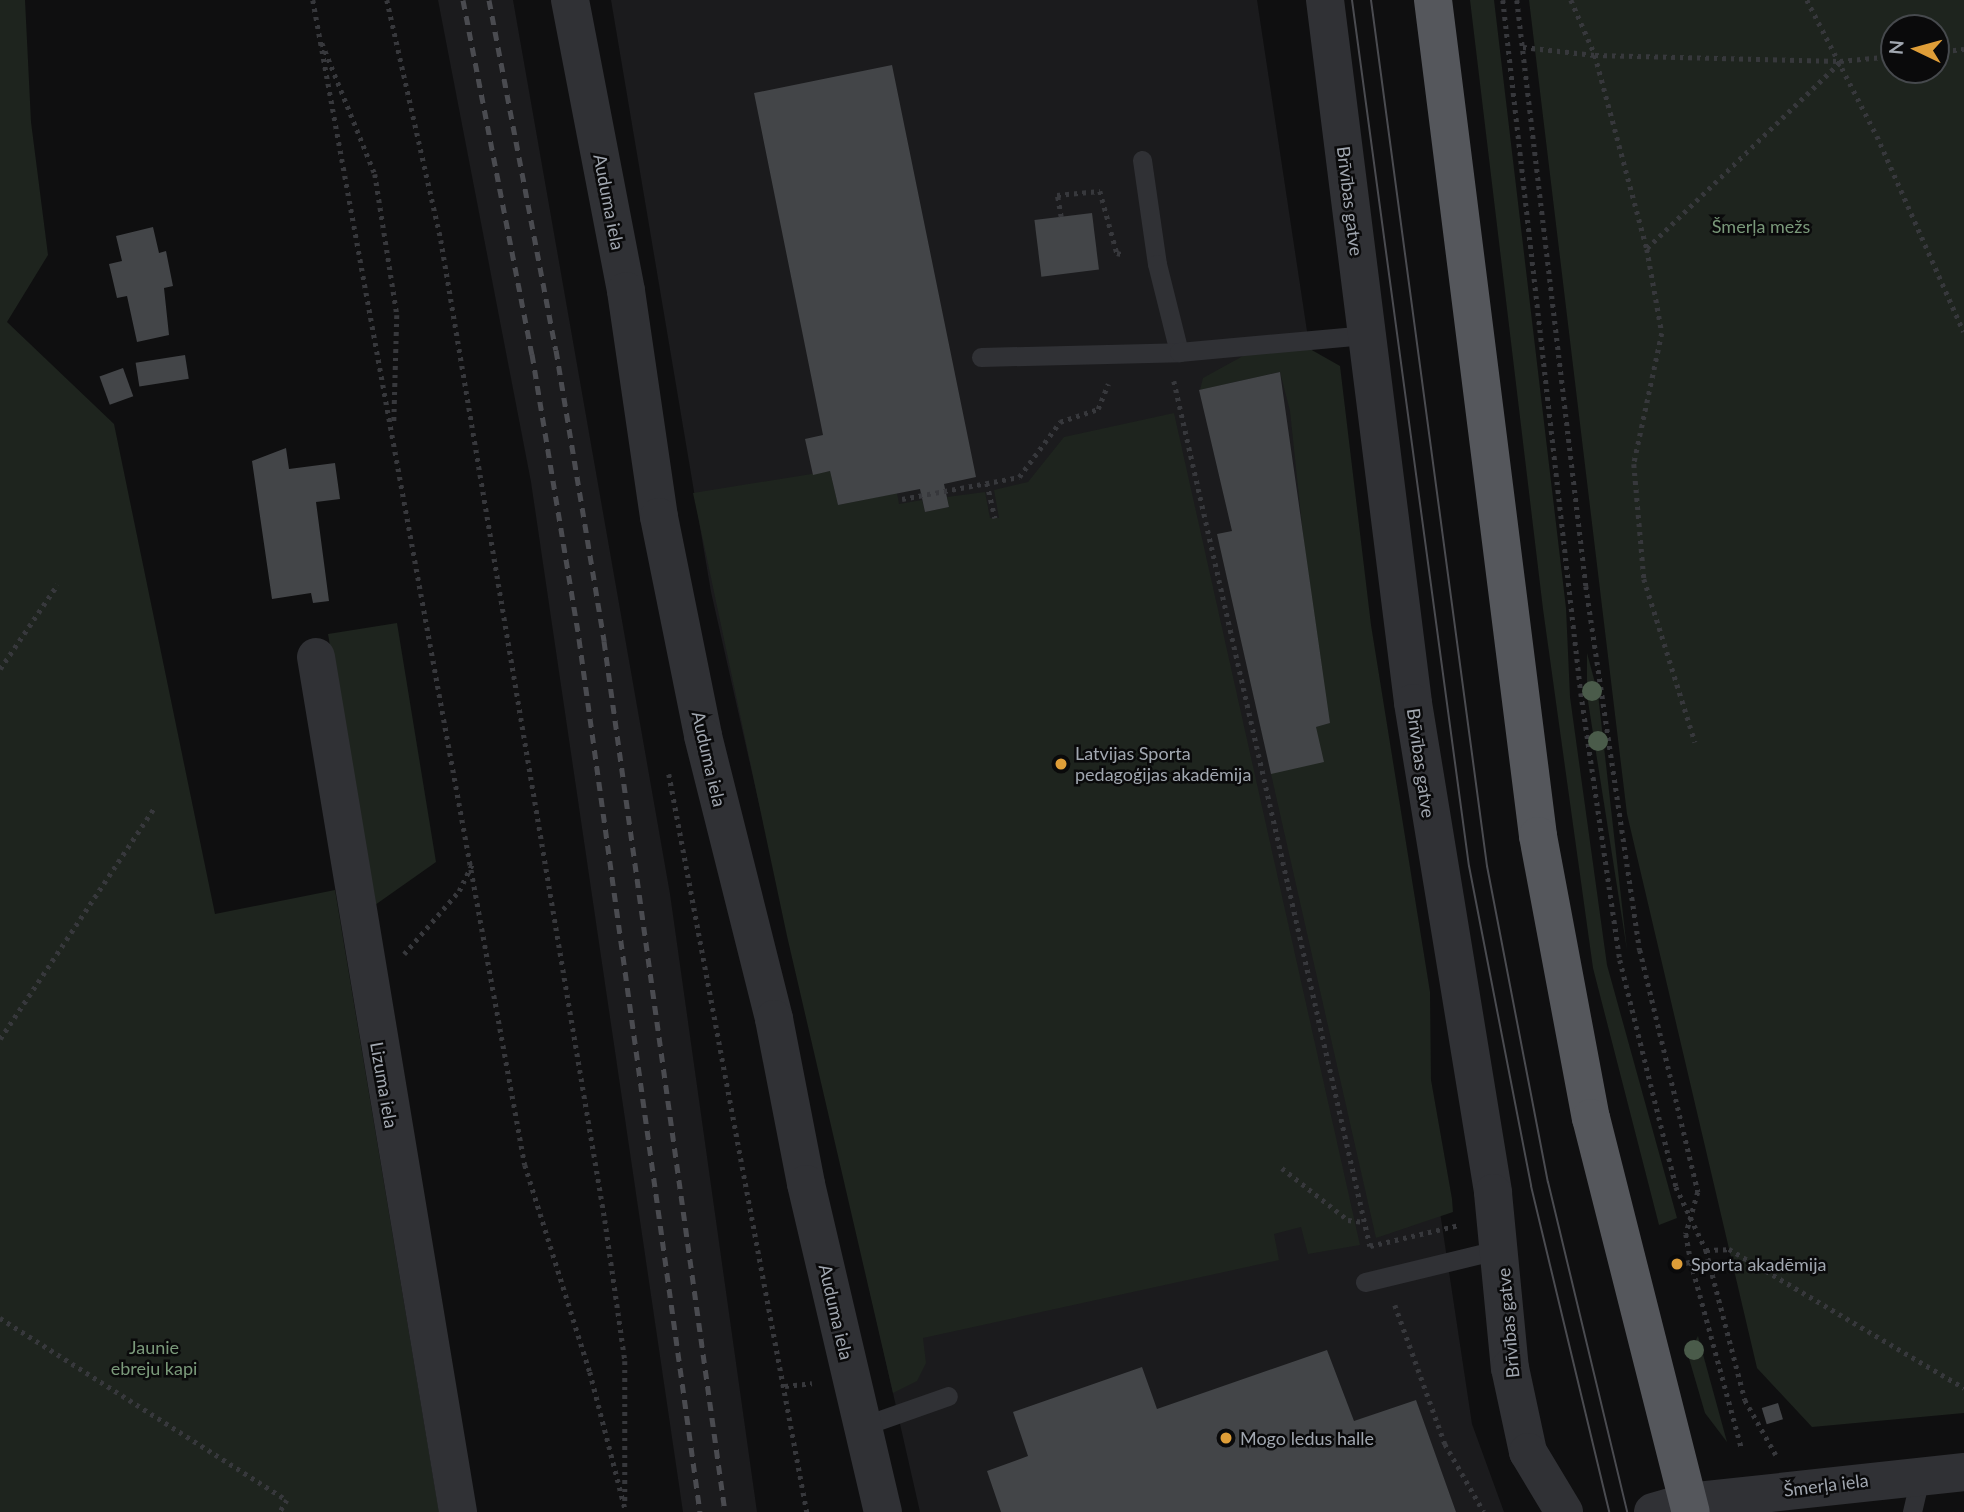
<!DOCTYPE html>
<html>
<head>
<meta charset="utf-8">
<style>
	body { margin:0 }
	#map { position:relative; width:1964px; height:1512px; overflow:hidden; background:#0f0f10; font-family:Lato,sans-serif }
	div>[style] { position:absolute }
	.built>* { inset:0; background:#1b1b1d }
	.green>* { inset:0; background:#1e241e }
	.building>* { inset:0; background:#434548; transform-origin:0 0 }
	.path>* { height:4.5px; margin-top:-2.25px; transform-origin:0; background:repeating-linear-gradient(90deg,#37383c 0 3.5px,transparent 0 8.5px) }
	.service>* { height:19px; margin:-9.5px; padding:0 9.5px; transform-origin:9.5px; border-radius:9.5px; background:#303135 }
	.minor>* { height:38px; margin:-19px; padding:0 19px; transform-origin:19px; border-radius:19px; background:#303135 }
	.tertiary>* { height:38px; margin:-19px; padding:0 19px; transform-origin:19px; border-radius:19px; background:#303135 }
	.trunk>* { height:38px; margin:-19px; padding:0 19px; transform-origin:19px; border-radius:19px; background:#55575c }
	.tram>* { height:2px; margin:-1px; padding:0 1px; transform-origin:1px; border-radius:1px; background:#4a4b50 }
	.rail>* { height:5px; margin-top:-2.5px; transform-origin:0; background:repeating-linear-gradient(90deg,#4a4b50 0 9px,transparent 0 16px) }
	.trees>* { width:20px; height:20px; margin:-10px; border-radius:50%; background:#4a5b4a }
	.dots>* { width:19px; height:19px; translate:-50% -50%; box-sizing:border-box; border:4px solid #0a0a0b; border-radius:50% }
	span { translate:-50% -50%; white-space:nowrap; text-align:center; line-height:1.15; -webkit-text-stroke:5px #0a0a0b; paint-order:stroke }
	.street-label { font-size:18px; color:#a1a7b0 }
	.park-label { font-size:18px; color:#7a997a }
	.poi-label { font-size:18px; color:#a1a7b0 }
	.left { translate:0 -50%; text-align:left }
	.north { position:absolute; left:1880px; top:14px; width:70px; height:70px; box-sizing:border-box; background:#0a0a0b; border:2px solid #46494d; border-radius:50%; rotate:275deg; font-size:19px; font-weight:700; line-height:28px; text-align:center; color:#a1a7b0 }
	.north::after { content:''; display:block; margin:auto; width:24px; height:32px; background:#df9e38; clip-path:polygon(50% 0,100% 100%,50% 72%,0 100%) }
</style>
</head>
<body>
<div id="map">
	<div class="built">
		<div style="clip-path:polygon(438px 0,513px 0,670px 894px,757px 1512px,683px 1512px,531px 482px)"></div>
		<div style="clip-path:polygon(611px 0,1257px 0,1472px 1424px,1504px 1512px,920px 1512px,711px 592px)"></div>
	</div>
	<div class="green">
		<div style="clip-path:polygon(0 0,25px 0,31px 122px,48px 255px,7px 322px,114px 424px,215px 914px,335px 890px,439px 1512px,0 1512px)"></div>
		<div style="clip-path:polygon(1470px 0,1494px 0,1566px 608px,1570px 697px,1607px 965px,1677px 1218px,1659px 1225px,1593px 968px,1543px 609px)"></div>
		<div style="clip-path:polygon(evenodd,1529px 0,1964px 0,1964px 1413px,1812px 1427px,1757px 1368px,1627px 814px,1529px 0,1936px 28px,1936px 70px,1894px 70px,1894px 28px,1936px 28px)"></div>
		<div style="clip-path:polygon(1310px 349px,1340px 366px,1371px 625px,1430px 992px,1431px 1080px,1452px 1199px,1453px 1212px,1376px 1238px,1271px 774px,1316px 727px,1329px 723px,1312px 620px,1290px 411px,1280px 372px,1200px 390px,1203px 378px,1252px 351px)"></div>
		<div style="clip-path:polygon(1174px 413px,1360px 1245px,1308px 1254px,1301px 1227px,1274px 1234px,1279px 1260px,923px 1338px,926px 1363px,917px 1381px,893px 1393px,787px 936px,693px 493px,830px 471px,838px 505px,897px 493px,899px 504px,922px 500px,925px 512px,949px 507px,947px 497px,985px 492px,990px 518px,999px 518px,994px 490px,1028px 482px,1064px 437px)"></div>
		<div style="clip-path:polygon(397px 623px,436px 862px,375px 905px,328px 634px)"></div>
		<div style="clip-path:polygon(1587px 653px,1598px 694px,1627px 950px,1587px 695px)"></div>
		<div style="clip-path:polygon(1698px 1336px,1727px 1442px,1705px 1413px,1688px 1355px)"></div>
	</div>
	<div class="building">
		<div style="clip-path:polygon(892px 65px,976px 477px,944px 484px,949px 507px,925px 512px,920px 489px,838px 505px,830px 471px,813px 475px,805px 439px,823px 435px,754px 93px)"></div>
		<div style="left:1092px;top:213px;width:57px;height:58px;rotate:83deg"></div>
		<div style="clip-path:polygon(153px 227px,159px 253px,166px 251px,173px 286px,164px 288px,169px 335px,137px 342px,127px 296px,117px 298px,109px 264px,122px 261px,116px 236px)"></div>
		<div style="left:185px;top:355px;width:24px;height:50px;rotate:81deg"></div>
		<div style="left:123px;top:368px;width:30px;height:25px;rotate:70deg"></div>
		<div style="clip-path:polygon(1280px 372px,1330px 723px,1316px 727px,1324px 762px,1271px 774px,1217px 534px,1232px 531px,1199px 390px)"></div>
		<div style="clip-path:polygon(286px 448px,289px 469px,335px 463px,340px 499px,316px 502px,329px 601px,313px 603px,311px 593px,272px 599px,252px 461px)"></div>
		<div style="clip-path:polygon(1327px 1350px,1354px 1421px,1416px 1400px,1456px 1512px,1001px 1512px,987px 1471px,1028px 1456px,1013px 1412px,1142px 1367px,1157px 1409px)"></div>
		<div style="left:1778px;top:1403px;width:17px;height:17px;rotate:73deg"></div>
	</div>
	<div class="path">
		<div style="left:313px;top:0;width:1184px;rotate:79.69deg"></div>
		<div style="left:525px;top:1165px;width:217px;rotate:72.6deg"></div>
		<div style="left:590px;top:1372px;width:145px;rotate:75.6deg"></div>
		<div style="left:387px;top:0;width:246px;rotate:77.3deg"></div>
		<div style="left:441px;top:240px;width:994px;rotate:80.5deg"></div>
		<div style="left:605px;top:1220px;width:142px;rotate:81.9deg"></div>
		<div style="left:625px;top:1361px;width:140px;rotate:90deg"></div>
		<div style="left:1503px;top:0;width:697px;rotate:83.58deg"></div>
		<div style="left:1581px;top:693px;width:270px;rotate:81.7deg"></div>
		<div style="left:1620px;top:960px;width:234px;rotate:76.1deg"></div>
		<div style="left:1676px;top:1187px;width:70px;rotate:64.5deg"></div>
		<div style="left:1706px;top:1250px;width:155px;rotate:75.4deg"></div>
		<div style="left:1745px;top:1400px;width:63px;rotate:60.6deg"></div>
		<div style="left:1517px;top:0;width:590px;rotate:83.28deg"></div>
		<div style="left:1586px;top:586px;width:368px;rotate:81.6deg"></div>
		<div style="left:1640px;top:950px;width:249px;rotate:76.5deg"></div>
		<div style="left:1698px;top:1192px;width:44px;rotate:105.9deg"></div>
		<div style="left:1686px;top:1234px;width:28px;rotate:80deg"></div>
		<div style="left:1691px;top:1262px;width:191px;rotate:74.8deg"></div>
		<div style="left:1571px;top:0;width:60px;rotate:66.4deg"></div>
		<div style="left:1595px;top:55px;width:201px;rotate:75deg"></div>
		<div style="left:1647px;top:249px;width:85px;rotate:79.9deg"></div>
		<div style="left:1662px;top:333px;width:134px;rotate:102.1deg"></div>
		<div style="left:1634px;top:464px;width:115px;rotate:85deg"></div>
		<div style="left:1644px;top:579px;width:171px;rotate:72.6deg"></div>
		<div style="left:1807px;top:0;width:153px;rotate:62.8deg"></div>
		<div style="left:1877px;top:136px;width:214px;rotate:66.1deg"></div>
		<div style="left:322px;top:43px;width:141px;rotate:68deg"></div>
		<div style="left:375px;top:174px;width:143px;rotate:81.1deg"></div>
		<div style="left:397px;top:315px;width:109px;rotate:91.6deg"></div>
		<div style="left:1523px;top:47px;width:72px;rotate:6.3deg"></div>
		<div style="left:1595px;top:55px;width:245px;rotate:1.4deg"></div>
		<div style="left:1840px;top:61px;width:54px;rotate:-5.3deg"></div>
		<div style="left:1936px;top:52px;width:28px;rotate:-6deg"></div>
		<div style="left:1061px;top:217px;width:22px;rotate:-100deg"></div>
		<div style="left:1057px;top:195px;width:43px;rotate:-5.3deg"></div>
		<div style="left:1100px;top:191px;width:64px;rotate:74.7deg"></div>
		<div style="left:1117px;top:253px;width:8px;rotate:14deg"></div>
		<div style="left:1647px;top:248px;width:268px;rotate:-43.9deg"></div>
		<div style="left:1174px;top:381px;width:887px;rotate:77.23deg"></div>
		<div style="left:1370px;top:1246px;width:91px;rotate:-13.3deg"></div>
		<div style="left:987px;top:483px;width:36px;rotate:77deg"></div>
		<div style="left:902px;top:499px;width:119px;rotate:-10.6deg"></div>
		<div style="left:1019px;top:477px;width:69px;rotate:-53.3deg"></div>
		<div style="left:1060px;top:422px;width:40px;rotate:-18.9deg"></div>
		<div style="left:1098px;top:409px;width:27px;rotate:-68deg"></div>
		<div style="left:0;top:669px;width:102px;rotate:-55.8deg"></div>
		<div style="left:669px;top:774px;width:751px;rotate:79.41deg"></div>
		<div style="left:404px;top:954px;width:84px;rotate:-48.9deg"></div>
		<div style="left:459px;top:891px;width:30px;rotate:-64deg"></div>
		<div style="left:0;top:1039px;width:278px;rotate:-56.3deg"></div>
		<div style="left:1282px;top:1168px;width:84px;rotate:38.2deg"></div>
		<div style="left:1348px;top:1220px;width:16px;rotate:7deg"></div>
		<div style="left:1706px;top:1250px;width:23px;rotate:-2deg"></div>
		<div style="left:1729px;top:1249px;width:273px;rotate:30.6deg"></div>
		<div style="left:1677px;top:1264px;width:14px;rotate:-8deg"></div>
		<div style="left:1395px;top:1305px;width:148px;rotate:70.2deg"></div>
		<div style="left:1445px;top:1444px;width:78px;rotate:60.2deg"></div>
		<div style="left:0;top:1318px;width:340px;rotate:32.4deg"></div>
		<div style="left:287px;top:1500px;width:14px;rotate:120deg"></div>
		<div style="left:785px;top:1386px;width:27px;rotate:-6deg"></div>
	</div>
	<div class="service">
		<div style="left:1142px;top:160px;width:105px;rotate:81.8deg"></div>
		<div style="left:1157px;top:264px;width:91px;rotate:76deg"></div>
		<div style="left:981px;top:357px;width:198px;rotate:-1.4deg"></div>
		<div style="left:1179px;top:352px;width:189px;rotate:-5.2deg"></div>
		<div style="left:1365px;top:1282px;width:140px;rotate:-13.6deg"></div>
		<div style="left:863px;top:1426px;width:90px;rotate:-19.4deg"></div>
		<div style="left:1912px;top:1512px;width:39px;rotate:-77deg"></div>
	</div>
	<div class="minor">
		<div style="left:570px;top:0;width:296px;rotate:79.1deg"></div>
		<div style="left:626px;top:291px;width:228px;rotate:81.7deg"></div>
		<div style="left:659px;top:517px;width:223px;rotate:78.6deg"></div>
		<div style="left:703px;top:736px;width:292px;rotate:75.9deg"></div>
		<div style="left:774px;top:1019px;width:168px;rotate:79deg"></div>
		<div style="left:806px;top:1184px;width:337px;rotate:76.8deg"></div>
		<div style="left:1325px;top:0;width:708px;rotate:82.86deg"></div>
		<div style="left:1413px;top:703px;width:496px;rotate:80.7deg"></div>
		<div style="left:1493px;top:1193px;width:176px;rotate:84.5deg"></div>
		<div style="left:1510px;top:1368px;width:86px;rotate:77.9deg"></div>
		<div style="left:1528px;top:1452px;width:70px;rotate:59deg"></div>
		<div style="left:316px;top:657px;width:867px;rotate:80.57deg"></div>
		<div style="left:1653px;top:1512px;width:36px;rotate:-16deg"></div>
	</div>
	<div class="tertiary">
		<div style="left:1688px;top:1502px;width:278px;rotate:-6.2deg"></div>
	</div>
	<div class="trunk">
		<div style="left:1433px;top:0;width:843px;rotate:82.84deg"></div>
		<div style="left:1538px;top:836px;width:287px;rotate:79.4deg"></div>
		<div style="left:1591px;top:1118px;width:406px;rotate:75.8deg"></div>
	</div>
	<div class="tram">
		<div style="left:1352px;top:0;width:874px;rotate:82.31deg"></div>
		<div style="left:1469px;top:866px;width:326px;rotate:79deg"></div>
		<div style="left:1531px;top:1186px;width:335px;rotate:76.5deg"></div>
		<div style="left:1371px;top:0;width:874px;rotate:82.37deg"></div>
		<div style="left:1487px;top:866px;width:322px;rotate:79.1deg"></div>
		<div style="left:1548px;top:1182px;width:339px;rotate:76.5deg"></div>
	</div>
	<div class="rail">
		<div style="left:463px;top:0;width:361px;rotate:79deg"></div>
		<div style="left:532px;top:354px;width:289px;rotate:80.6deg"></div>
		<div style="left:579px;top:639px;width:881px;rotate:82.11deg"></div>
		<div style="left:489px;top:0;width:356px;rotate:79.2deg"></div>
		<div style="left:556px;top:350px;width:295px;rotate:80.6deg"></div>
		<div style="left:604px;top:641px;width:879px;rotate:82.09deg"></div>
	</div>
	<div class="trees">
		<div style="left:1592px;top:691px"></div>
		<div style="left:1598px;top:741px"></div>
		<div style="left:1694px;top:1350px"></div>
	</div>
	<div class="dots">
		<div style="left:1061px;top:764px;background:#df9e38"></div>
		<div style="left:1677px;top:1264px;background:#df9e38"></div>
		<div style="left:1226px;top:1438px;background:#df9e38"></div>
	</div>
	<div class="street-label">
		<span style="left:1350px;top:201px;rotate:83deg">Brīvības gatve</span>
		<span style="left:609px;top:202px;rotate:79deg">Auduma iela</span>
		<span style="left:709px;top:759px;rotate:77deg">Auduma iela</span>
		<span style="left:1421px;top:763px;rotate:82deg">Brīvības gatve</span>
		<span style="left:384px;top:1085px;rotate:80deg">Lizuma iela</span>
		<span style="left:836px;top:1312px;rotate:77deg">Auduma iela</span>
		<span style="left:1508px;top:1323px;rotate:-95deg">Brīvības gatve</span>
		<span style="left:1826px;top:1485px;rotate:-7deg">Šmerļa iela</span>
	</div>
	<div class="park-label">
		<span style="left:1761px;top:226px">Šmerļa mežs</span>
		<span style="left:154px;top:1358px">Jaunie<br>ebreju kapi</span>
	</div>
	<div class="poi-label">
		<span class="left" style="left:1075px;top:764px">Latvijas Sporta<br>pedagoģijas akadēmija</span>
		<span class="left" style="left:1691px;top:1264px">Sporta akadēmija</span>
		<span class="left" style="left:1240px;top:1438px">Mogo ledus halle</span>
	</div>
	<div class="north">N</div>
</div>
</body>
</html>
